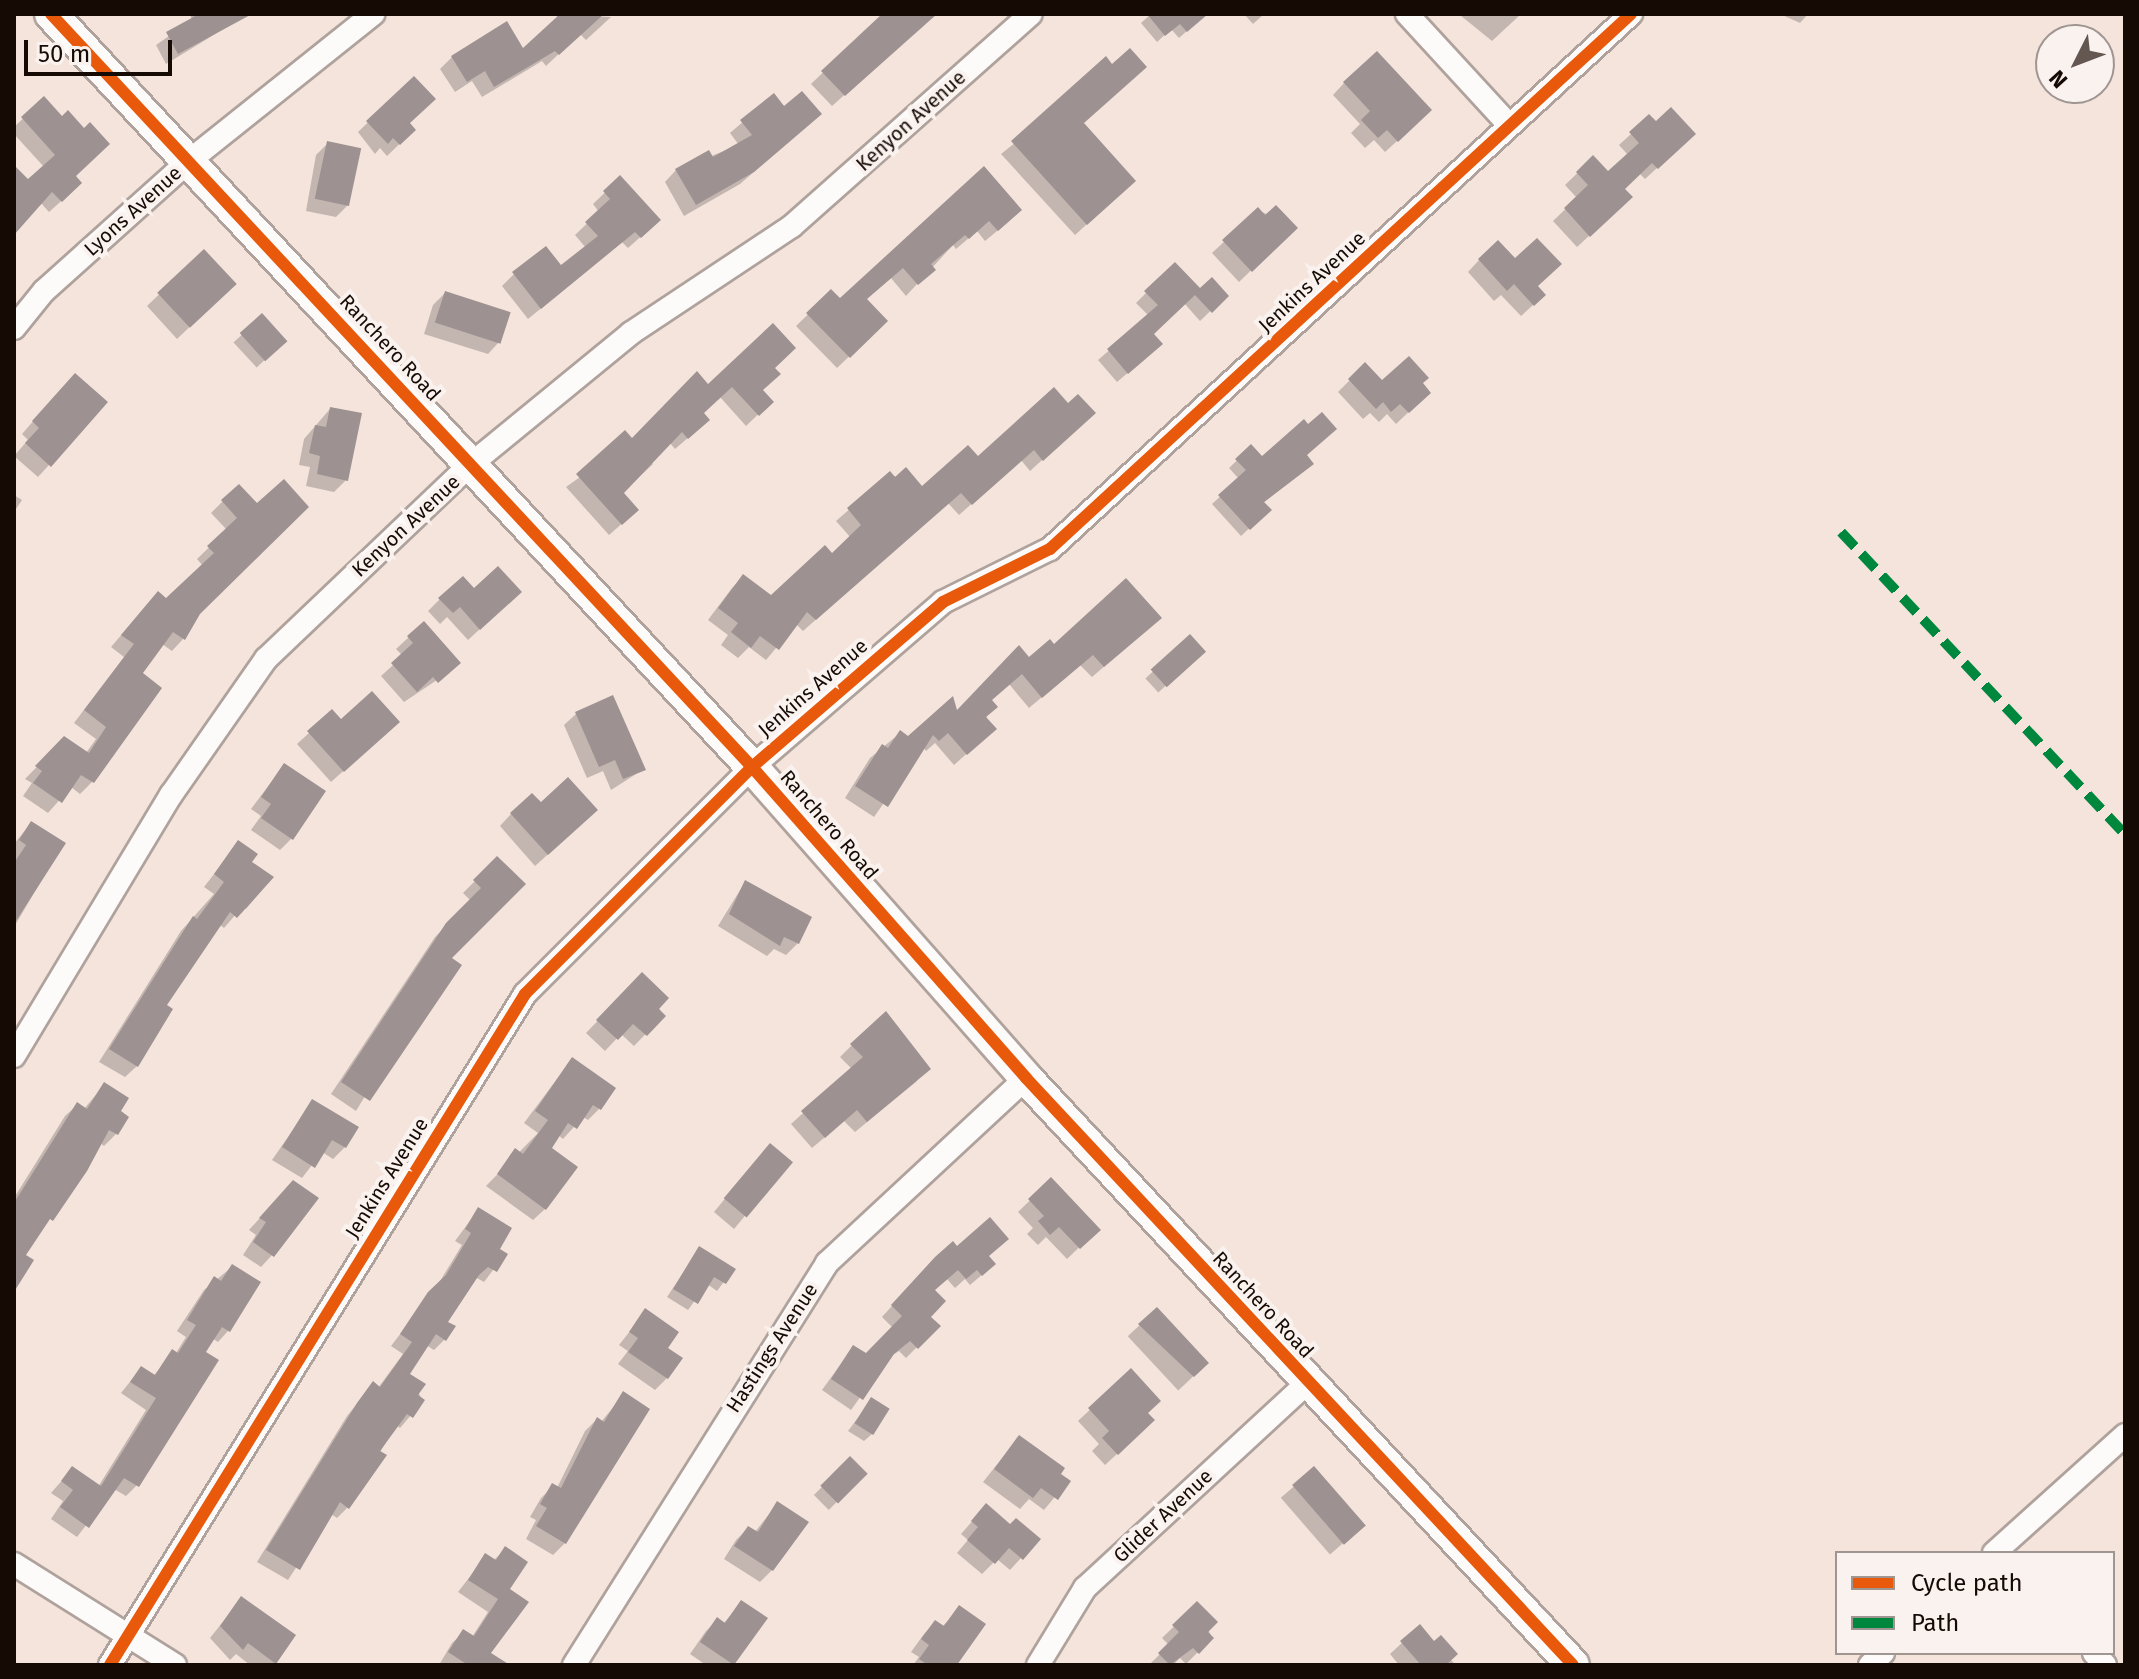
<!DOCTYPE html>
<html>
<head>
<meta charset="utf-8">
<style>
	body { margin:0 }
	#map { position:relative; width:2139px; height:1679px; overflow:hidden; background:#f4e4dc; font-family:"Fira Sans",sans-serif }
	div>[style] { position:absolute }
	.shadow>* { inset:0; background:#0003; transform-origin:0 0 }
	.building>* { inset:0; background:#9d9191; transform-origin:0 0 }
	.roads { filter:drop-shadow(2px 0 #afa29c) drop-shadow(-2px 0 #afa29c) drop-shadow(0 2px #afa29c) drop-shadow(0 -2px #afa29c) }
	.street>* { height:22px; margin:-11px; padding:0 11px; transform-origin:11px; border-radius:11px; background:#fdfbfa }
	.secondary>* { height:32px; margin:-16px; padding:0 16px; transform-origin:16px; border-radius:16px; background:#fdfbfa }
	.quiet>* { height:10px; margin-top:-5px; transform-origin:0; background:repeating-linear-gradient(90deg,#00873e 0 20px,transparent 0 30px) }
	.cycleway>* { height:12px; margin:-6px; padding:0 6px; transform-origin:6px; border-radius:6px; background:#e8590c }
	span { translate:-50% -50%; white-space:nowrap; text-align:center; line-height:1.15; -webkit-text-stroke:8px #faf2ef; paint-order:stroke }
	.street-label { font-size:20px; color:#160a05 }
	.frame { position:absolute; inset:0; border:16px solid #160a05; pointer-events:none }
	.legend { position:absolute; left:1835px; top:1551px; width:280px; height:104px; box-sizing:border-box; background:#faf2ef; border:2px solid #9f9591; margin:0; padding:10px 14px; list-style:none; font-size:24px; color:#160a05 }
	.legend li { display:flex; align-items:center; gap:16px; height:40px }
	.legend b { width:40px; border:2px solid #9f9591 }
	.north { position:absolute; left:2035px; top:24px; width:80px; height:80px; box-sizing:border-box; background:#faf2ef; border:2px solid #9f9591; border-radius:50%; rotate:228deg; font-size:22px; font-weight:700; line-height:32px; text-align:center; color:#160a05 }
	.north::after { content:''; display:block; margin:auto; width:28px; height:36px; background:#645650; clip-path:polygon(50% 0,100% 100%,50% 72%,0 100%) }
	.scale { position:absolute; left:24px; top:40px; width:148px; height:36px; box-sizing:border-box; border:4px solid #160a05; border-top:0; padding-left:10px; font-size:24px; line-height:28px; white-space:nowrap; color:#160a05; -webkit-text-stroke:6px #faf2ef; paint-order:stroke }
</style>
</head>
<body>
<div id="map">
	<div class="shadow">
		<div style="clip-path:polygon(190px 14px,245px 16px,166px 64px,156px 45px,192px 20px)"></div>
		<div style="clip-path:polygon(555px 14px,611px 17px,586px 40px,580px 34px,546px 66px,542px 61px,482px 97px,472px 81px,455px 92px,440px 69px,452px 57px,523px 51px,558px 18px)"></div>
		<div style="clip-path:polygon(884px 14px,935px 14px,832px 106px,811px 84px)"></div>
		<div style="clip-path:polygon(1151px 14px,1206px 14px,1179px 38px,1171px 29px,1157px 42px,1141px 23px)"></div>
		<div style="clip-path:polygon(1244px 14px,1264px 14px,1253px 24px)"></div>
		<div style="clip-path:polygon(1521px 14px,1492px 41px,1460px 15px,1461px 14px)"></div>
		<div style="clip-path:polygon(1780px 14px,1808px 14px,1800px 23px)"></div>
		<div style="clip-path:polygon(1112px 66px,1082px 123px,1121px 193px,1075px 235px,1001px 154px)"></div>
		<div style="clip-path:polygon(414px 78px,407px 123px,414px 130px,387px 156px,380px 148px,375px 154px,358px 132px)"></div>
		<div style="clip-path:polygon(1344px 83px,1418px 122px,1385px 152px,1374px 140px,1365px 148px,1351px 133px,1360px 124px,1333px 95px)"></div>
		<div style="clip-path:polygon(773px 96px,807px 126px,740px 184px,684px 216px,665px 182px,676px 170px,739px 145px,730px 133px)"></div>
		<div style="clip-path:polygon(44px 99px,74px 176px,68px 195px,49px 212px,40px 202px,14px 230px,14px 173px,28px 182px,44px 167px,14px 134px,14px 127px)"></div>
		<div style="clip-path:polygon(1631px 134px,1681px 146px,1645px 179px,1639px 173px,1622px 189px,1618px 209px,1577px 247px,1553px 221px,1577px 198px,1565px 185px,1593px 158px,1608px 174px,1628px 155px,1619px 145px)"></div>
		<div style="clip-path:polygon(328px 143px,348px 205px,336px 217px,306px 211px,316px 155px)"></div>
		<div style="clip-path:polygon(983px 169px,1008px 222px,985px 241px,977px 231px,956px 249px,953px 245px,906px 296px,891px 278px,865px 300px,886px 321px,837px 368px,796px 326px,831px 292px,840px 300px)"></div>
		<div style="clip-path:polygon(620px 178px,646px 232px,628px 248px,622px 242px,528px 319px,502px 286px,514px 274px,561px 268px,586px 248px,575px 235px,599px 212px,593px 204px)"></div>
		<div style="clip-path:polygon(1258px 210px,1295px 228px,1239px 282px,1212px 253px)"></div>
		<div style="clip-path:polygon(204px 251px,223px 295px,177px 339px,147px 306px)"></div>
		<div style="clip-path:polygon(1479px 260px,1536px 287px,1544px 295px,1521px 316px,1501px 295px,1494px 301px,1468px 272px)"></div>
		<div style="clip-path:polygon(1175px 264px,1200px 291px,1226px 296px,1200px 321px,1184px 303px,1151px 334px,1150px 354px,1117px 382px,1098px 360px,1149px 316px,1136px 303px)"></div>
		<div style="clip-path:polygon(445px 293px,499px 342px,488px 354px,424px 334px,433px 305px)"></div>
		<div style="left:262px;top:316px;width:34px;height:39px;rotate:47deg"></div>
		<div style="clip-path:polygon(1365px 365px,1382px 383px,1420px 383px,1417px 404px,1396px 424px,1387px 414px,1379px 422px,1370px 413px,1363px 419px,1338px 392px)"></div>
		<div style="clip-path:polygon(773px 368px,761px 390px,771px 402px,746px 426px,720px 397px,702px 413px,696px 431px,675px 449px,669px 442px,649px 460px,653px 464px,622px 493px,625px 521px,609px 535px,566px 487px,708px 386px)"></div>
		<div style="clip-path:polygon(63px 387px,49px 465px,38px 477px,14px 456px,28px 440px,22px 434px)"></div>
		<div style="clip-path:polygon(330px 409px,346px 480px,334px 492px,306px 486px,310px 467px,299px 465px,304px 439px)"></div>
		<div style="clip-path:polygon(1081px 425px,1030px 471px,1021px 460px,959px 515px,948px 503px,803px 631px,796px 624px,766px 660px,749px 647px,738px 658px,721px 645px,728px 635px,708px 620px,732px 588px,743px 577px,771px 598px,832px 556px,851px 538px,836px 521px,890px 474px,922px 489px,978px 459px)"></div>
		<div style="clip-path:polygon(1251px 447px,1262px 459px,1305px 456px,1304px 471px,1263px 503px,1269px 510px,1241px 536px,1212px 504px,1239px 479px,1229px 468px)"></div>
		<div style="clip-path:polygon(14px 495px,22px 500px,14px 512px)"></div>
		<div style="clip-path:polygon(223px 501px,257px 506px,183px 639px,172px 651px,162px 644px,140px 673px,160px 688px,92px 782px,80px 794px,71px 787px,48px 813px,23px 796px,32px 783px,25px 779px,65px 738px,86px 753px,96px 739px,74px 723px,124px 657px,111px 647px,146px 606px,166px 600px,203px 566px,197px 559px,227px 530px,211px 513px)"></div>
		<div style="clip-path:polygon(474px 591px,507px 604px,468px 640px,447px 617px,440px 624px,428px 611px,440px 599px)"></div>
		<div style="clip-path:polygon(423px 624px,446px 674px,404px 702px,381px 676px,403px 656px,396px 649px)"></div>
		<div style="clip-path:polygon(1148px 629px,1092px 677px,1080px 665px,1029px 708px,1009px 684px,990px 701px,982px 740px,954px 765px,935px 743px,926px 751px,923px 747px,874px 817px,845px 798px,870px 758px,900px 733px,908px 738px,956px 713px,1029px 660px,1054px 647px)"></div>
		<div style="left:1190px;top:637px;width:19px;height:61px;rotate:47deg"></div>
		<div style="clip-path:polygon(576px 714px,644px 769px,611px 790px,603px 771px,587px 778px,564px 725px)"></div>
		<div style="clip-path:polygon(341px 721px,386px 733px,331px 782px,297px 744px,309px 733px)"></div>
		<div style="clip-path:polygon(284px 765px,292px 838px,280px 850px,251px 830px,261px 816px,251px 809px)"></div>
		<div style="clip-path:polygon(541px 805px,584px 822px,535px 866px,500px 826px,511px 814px)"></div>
		<div style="clip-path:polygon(31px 823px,63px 844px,14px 927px,14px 844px)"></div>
		<div style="clip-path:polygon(238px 843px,250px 862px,272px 878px,246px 909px,243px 906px,224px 928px,219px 924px,164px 1006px,137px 1066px,125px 1077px,99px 1062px,181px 931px,214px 894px,204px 887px)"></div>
		<div style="clip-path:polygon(497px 859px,449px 958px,356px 1111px,331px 1094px,435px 937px,471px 901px,463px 893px)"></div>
		<div style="clip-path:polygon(745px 882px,798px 943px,786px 955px,774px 949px,767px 956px,718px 926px)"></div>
		<div style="clip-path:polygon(642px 975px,663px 1016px,634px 1046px,621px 1034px,605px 1051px,586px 1033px)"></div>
		<div style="clip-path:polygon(852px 1045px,917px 1081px,855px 1132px,844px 1121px,812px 1148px,791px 1124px,852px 1069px,840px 1057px)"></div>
		<div style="clip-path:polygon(572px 1059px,599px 1109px,588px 1120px,583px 1117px,563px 1139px,558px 1135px,549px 1148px,545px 1209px,533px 1220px,486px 1186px,538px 1133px,524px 1123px)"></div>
		<div style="clip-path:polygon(104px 1085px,118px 1112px,116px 1134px,104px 1146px,100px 1143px,24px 1255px,14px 1288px,14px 1198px,65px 1116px,77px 1105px,84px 1109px)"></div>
		<div style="clip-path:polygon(313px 1101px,345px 1147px,333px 1159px,322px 1152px,302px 1178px,272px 1160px)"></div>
		<div style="clip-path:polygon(759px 1157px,790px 1162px,734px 1229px,714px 1212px)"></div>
		<div style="clip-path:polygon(1051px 1180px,1098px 1229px,1067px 1259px,1046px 1237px,1038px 1245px,1027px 1234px,1033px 1228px,1018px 1212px)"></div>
		<div style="clip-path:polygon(282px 1194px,272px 1255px,261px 1267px,243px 1255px,256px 1235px,249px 1230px)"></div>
		<div style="clip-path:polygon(478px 1210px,497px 1250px,505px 1254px,484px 1282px,475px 1277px,445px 1322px,445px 1339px,434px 1350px,426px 1345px,408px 1374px,423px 1401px,400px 1428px,396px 1425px,348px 1507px,337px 1518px,331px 1514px,288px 1580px,257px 1562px,347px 1416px,373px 1384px,378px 1388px,403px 1354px,391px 1346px,437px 1286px,462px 1245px,455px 1241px)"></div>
		<div style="clip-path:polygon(699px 1249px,733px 1270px,717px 1291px,707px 1284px,688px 1310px,667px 1297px)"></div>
		<div style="clip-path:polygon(957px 1249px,987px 1256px,983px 1274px,970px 1285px,965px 1279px,955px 1288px,947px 1279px,933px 1291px,928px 1317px,938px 1326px,906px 1358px,899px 1351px,888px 1358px,851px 1410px,822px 1390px,853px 1347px,866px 1355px,893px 1328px,882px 1317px,924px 1270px)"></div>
		<div style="clip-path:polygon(233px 1266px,228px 1331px,218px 1342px,212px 1338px,137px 1485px,126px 1496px,114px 1489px,77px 1537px,51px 1519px,63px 1501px,51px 1493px,72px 1469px,98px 1487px,146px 1410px,121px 1393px,141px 1368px,153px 1376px,176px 1353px,186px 1337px,177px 1331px,204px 1290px)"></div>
		<div style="left:1157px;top:1309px;width:74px;height:40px;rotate:47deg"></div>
		<div style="clip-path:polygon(646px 1311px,665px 1349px,667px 1378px,655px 1390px,618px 1364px,628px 1351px,619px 1345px)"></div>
		<div style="clip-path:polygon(1131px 1371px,1146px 1413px,1141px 1432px,1105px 1465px,1092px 1451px,1099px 1444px,1078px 1421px)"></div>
		<div style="clip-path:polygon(624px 1394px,565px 1543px,553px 1555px,526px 1539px,536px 1520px,530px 1517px,541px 1498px,553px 1486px,557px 1488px,585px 1431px,597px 1419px,601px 1422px)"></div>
		<div style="clip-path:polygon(872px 1399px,872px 1434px,864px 1441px,848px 1431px)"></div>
		<div style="clip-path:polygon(1019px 1437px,1068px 1481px,1044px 1510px,1029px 1499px,1020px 1509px,983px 1482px)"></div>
		<div style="left:850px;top:1459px;width:21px;height:51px;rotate:45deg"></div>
		<div style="left:1314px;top:1469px;width:75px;height:44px;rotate:49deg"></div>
		<div style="clip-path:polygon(777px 1504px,772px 1570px,760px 1582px,724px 1559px,736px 1540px,748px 1528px,755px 1532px)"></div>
		<div style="clip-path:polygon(975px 1518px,1021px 1558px,1010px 1570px,997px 1559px,982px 1574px,957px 1553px,968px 1540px,961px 1534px)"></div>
		<div style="clip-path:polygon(505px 1549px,508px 1589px,488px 1653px,490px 1665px,439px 1665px,452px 1643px,464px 1632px,472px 1637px,488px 1612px,458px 1592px,486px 1556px,493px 1561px)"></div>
		<div style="clip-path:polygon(241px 1599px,275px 1662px,272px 1665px,250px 1665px,236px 1654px,230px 1660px,210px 1638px)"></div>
		<div style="clip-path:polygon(741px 1603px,765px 1619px,733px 1665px,706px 1665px,690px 1654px,706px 1631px,717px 1620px,723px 1624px)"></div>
		<div style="clip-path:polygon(1197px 1604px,1212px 1638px,1186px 1664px,1180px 1658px,1173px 1665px,1149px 1665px,1169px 1645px,1162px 1638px)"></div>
		<div style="clip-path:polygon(959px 1608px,954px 1665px,913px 1665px,919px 1657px,911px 1652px,924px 1634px,935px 1622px,942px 1627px)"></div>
		<div style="clip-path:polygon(1419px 1627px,1450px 1659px,1456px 1665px,1399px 1665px,1390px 1654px)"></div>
	</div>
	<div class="building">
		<div style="clip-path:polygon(199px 14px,252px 14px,178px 54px,166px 32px)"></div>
		<div style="clip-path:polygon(560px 14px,604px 14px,559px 55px,555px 51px,494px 87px,485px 71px,467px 82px,451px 56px,507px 21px,523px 48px)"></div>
		<div style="clip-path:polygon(882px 14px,937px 14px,845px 96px,821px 71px)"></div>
		<div style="clip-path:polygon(1147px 14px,1208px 14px,1187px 32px,1180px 24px,1165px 36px)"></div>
		<div style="clip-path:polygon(1130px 48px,1147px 67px,1084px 123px,1136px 181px,1087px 225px,1011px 141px,1106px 56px,1112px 64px)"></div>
		<div style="clip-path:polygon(1377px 51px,1432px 110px,1398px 142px,1387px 130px,1378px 138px,1361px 120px,1370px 111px,1343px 82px)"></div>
		<div style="clip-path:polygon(414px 76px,436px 99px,410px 123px,416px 130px,400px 145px,393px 138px,388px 144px,366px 121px)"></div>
		<div style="clip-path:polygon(802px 91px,822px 114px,754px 172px,696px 205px,675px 169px,709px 150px,713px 157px,752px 135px,740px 120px,774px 93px,784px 106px)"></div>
		<div style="clip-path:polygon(44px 96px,62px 116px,68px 110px,84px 128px,90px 122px,110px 144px,76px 176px,82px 183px,62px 202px,52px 192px,14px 235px,14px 165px,28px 179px,55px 155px,21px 117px)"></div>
		<div style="clip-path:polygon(1671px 107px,1696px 134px,1658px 169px,1652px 163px,1625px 189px,1633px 197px,1590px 237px,1564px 208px,1588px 185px,1576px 172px,1593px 155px,1608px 171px,1639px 143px,1629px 132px,1649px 114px,1656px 121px)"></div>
		<div style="left:327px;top:141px;width:35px;height:59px;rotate:12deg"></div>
		<div style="clip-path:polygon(984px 166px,1022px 210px,998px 231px,989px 221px,969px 239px,965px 235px,931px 264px,936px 270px,918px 285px,903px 268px,867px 299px,888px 321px,850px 358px,806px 313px,831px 289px,840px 298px)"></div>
		<div style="clip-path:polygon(620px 175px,661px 220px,641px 238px,635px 232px,541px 309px,512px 272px,546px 246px,561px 265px,598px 236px,585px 222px,610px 199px,603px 191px)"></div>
		<div style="clip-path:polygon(1276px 205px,1298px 228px,1252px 272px,1222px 240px,1258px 207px,1265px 215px)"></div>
		<div style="clip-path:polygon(1537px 238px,1562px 264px,1538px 286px,1546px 295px,1534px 306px,1514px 284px,1507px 291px,1478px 259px,1498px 240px,1515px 258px)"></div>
		<div style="left:204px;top:249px;width:48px;height:64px;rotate:47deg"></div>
		<div style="clip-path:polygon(1175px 262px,1200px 288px,1212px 277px,1229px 296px,1212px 313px,1195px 295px,1154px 334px,1163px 344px,1128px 374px,1107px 349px,1158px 305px,1144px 291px)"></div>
		<div style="left:445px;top:291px;width:69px;height:33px;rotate:18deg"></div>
		<div style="left:262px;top:313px;width:38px;height:30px;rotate:48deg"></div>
		<div style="clip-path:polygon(773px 323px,796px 348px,775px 368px,781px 374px,763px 390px,774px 402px,759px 416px,732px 387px,704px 413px,710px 420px,688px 439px,682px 432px,624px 493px,639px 510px,622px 525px,576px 474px,625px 430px,632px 438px,697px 371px,708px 384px)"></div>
		<div style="clip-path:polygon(1409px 356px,1429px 378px,1423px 383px,1431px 393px,1409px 413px,1400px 404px,1391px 412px,1383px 402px,1376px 409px,1348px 379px,1365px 362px,1382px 380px)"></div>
		<div style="clip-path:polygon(75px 373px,108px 402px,51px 467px,25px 443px,39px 428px,32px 421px)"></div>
		<div style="clip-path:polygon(1054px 387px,1068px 403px,1078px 394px,1096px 413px,1043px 461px,1034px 450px,972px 505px,961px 493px,816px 620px,807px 612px,779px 650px,760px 636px,751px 648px,731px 632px,738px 623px,718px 608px,743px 574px,771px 595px,825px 545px,832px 553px,861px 525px,847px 508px,890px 471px,895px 477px,906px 467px,922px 486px,968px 445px,978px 456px)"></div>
		<div style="clip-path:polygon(330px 407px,362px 413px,348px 481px,317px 474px,320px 456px,309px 453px,315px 425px,326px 427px)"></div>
		<div style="clip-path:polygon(1322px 412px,1337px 429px,1307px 455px,1314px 464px,1264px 502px,1272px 510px,1250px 530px,1218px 495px,1246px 470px,1235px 459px,1251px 444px,1262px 456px,1304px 419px,1308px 424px)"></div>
		<div style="clip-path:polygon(284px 479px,309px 507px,200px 614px,185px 640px,173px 632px,143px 673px,162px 688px,94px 783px,81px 775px,62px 803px,33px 783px,42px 771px,35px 766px,64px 736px,89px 753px,106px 727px,84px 710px,134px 644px,121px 635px,158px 591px,166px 598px,214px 553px,207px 546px,237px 518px,221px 500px,239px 484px,257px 503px)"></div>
		<div style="clip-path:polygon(498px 566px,522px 592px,480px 630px,460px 607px,453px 613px,438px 598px,463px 576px,474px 588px)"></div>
		<div style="clip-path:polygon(1126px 578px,1162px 618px,1104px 667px,1093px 655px,1042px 698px,1022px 674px,992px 700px,998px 707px,986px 717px,997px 729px,967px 755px,948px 733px,939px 741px,933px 735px,888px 807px,855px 786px,882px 744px,888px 748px,900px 730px,908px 736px,953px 696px,957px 710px,1019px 645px,1029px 657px,1050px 639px,1054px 644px)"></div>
		<div style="clip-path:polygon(424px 621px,461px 663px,438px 683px,433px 677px,417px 692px,391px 663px,413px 643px,407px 636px)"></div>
		<div style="left:1190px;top:634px;width:24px;height:53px;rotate:48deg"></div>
		<div style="clip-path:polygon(372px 691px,400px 722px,344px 772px,307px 731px,332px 709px,341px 719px)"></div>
		<div style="clip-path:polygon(613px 695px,646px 770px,623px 779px,615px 760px,599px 767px,575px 712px)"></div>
		<div style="clip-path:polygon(284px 763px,326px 791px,293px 840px,261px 818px,271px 804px,261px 797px)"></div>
		<div style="clip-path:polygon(568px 777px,598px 810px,548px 855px,510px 813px,532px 793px,541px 802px)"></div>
		<div style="clip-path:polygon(31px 821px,66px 843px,14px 924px,14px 863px,26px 845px,19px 840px)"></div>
		<div style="clip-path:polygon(238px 840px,258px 854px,252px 862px,274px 877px,237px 918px,230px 912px,167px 1005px,173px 1009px,138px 1067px,109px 1049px,193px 916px,197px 919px,224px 882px,214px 874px)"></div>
		<div style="clip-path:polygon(497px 856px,526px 884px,452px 958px,462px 965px,370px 1101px,341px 1082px,446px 923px,481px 888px,473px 880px)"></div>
		<div style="clip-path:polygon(745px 880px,812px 917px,799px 944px,784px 937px,780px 946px,729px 914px)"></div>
		<div style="clip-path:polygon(642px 972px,669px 998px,659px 1009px,666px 1016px,647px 1036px,633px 1024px,618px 1040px,596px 1020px)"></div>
		<div style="clip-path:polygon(886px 1011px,931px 1069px,867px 1122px,857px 1110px,825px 1138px,801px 1111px,863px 1057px,850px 1044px)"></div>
		<div style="clip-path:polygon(572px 1057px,616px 1088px,601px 1110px,593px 1105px,577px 1129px,568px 1123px,552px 1148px,578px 1167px,546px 1210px,497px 1174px,515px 1148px,523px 1154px,548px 1120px,535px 1111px)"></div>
		<div style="clip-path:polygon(104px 1082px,129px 1098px,121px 1111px,129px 1117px,118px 1135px,109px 1130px,87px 1171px,53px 1221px,50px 1219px,26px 1255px,34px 1260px,14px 1292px,14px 1203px,77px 1102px,87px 1109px)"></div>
		<div style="clip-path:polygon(312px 1099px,359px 1127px,346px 1148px,332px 1140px,315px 1168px,282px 1147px)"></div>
		<div style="left:770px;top:1143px;width:30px;height:72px;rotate:40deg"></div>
		<div style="clip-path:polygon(1051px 1177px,1101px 1230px,1080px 1249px,1059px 1227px,1050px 1235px,1038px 1221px,1044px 1216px,1028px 1199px)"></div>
		<div style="clip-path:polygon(293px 1180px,319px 1198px,274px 1257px,253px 1242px,266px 1222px,259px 1218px)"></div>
		<div style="clip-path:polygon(478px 1207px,512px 1228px,500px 1249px,508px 1254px,497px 1272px,488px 1267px,479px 1275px,448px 1322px,456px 1326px,446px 1341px,436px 1334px,410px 1374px,426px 1384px,418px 1395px,425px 1400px,413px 1418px,407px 1414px,380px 1451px,387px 1455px,349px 1509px,340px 1502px,300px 1570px,266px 1550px,357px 1403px,373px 1381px,380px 1387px,412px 1342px,400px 1334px,428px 1292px,446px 1275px,471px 1233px,465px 1229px)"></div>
		<div style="clip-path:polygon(990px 1217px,1009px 1239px,989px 1256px,996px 1264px,982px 1276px,977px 1270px,966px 1279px,958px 1270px,935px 1290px,946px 1301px,931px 1317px,941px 1326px,918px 1349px,910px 1341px,894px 1354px,863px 1400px,831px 1379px,853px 1345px,866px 1353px,902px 1316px,891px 1305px,935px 1257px,953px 1241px,957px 1246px)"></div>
		<div style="clip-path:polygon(699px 1246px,736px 1269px,726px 1284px,714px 1277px,698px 1304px,673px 1289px)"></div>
		<div style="clip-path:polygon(232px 1264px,261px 1282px,230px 1332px,222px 1327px,206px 1352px,219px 1360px,139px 1487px,124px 1478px,89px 1528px,60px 1507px,73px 1490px,61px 1481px,72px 1466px,101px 1486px,156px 1398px,130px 1382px,141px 1366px,155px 1375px,172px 1349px,178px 1353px,196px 1325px,187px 1320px,214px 1276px,221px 1281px)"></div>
		<div style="clip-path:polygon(1157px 1307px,1209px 1363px,1194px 1377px,1138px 1324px)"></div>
		<div style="clip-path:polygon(645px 1308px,679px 1332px,668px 1348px,683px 1358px,668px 1379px,628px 1352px,638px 1338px,629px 1332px)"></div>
		<div style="clip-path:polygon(1131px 1368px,1161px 1401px,1148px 1413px,1155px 1420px,1118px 1455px,1102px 1438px,1109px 1431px,1088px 1408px)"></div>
		<div style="clip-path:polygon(623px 1391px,650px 1409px,566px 1544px,536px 1526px,547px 1508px,540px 1504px,552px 1483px,561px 1488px,597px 1417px,604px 1422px)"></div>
		<div style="left:871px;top:1397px;width:22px;height:31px;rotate:32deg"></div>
		<div style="clip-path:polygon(1019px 1435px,1065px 1468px,1061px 1474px,1071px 1481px,1058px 1500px,1041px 1488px,1033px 1498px,994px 1469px)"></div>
		<div style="left:850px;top:1456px;width:25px;height:42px;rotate:45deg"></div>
		<div style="left:1314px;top:1466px;width:79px;height:29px;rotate:49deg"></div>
		<div style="clip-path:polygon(777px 1501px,809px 1522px,773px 1571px,734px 1546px,748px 1526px,758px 1532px)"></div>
		<div style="clip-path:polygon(986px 1503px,1010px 1524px,1016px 1518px,1041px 1539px,1023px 1560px,1009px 1548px,995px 1564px,967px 1540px,978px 1527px,971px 1521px)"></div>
		<div style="clip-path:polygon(505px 1546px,528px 1562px,510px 1589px,529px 1602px,491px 1653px,510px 1665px,468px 1665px,448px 1652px,463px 1629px,474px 1636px,498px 1599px,468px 1580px,485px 1553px,496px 1560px)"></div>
		<div style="clip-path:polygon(241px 1596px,296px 1635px,276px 1664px,248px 1643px,243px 1650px,220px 1626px)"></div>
		<div style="clip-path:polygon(741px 1600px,768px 1618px,734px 1665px,700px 1642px,717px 1617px,725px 1623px)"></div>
		<div style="clip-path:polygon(1197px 1601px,1218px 1622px,1208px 1632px,1214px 1638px,1199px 1654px,1193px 1648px,1170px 1665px,1158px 1653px,1179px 1632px,1172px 1625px)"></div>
		<div style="clip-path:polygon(959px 1605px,986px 1624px,957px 1665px,928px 1665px,919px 1659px,929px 1645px,921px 1639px,935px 1620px,944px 1626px)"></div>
		<div style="clip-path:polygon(1420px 1624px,1434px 1641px,1441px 1635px,1458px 1654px,1446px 1665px,1421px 1665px,1400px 1641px)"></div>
	</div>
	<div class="roads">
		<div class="street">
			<div style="left:1407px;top:14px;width:151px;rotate:47.4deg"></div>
			<div style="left:14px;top:328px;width:48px;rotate:-51deg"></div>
			<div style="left:44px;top:291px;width:195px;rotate:-41.9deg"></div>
			<div style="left:189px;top:161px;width:236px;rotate:-38.6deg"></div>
			<div style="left:14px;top:1056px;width:305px;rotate:-59deg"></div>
			<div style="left:171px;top:795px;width:166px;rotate:-55.1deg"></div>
			<div style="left:266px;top:659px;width:282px;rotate:-43.6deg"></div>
			<div style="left:470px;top:465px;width:208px;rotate:-39.3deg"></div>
			<div style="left:631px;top:333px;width:193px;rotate:-33.6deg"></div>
			<div style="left:792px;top:226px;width:319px;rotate:-41.6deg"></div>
			<div style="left:1994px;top:1553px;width:176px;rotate:-42deg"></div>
			<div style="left:14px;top:1564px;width:190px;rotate:32.1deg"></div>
			<div style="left:2094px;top:1653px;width:16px;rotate:47deg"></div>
			<div style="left:110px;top:1665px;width:789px;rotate:-58.26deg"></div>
			<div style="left:525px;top:994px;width:321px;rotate:-45deg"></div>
			<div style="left:752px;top:767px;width:252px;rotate:-40.8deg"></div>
			<div style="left:943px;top:602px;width:119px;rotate:-26.4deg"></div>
			<div style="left:1050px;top:549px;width:790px;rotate:-42.64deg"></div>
			<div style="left:574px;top:1665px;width:475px;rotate:-57.8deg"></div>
			<div style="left:827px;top:1263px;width:272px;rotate:-42.9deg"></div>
			<div style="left:1038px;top:1665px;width:90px;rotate:-58.6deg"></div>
			<div style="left:1085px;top:1588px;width:302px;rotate:-42.7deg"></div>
			<div style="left:1870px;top:1665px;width:18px;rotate:-43deg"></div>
		</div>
		<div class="secondary">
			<div style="left:51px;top:14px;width:1029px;rotate:47.05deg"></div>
			<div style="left:752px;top:767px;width:414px;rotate:48.6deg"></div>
			<div style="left:1026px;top:1078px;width:802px;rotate:47.02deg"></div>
		</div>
	</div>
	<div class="quiet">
		<div style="left:1841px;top:532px;width:415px;rotate:46.8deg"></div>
	</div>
	<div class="cycleway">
		<div style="left:51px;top:14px;width:1029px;rotate:47.05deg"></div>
		<div style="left:752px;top:767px;width:414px;rotate:48.6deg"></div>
		<div style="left:1026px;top:1078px;width:802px;rotate:47.02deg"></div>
		<div style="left:110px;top:1665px;width:789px;rotate:-58.26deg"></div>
		<div style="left:525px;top:994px;width:321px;rotate:-45deg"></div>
		<div style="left:752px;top:767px;width:252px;rotate:-40.8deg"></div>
		<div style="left:943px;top:602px;width:119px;rotate:-26.4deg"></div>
		<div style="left:1050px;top:549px;width:790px;rotate:-42.64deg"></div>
	</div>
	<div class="street-label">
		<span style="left:911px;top:121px;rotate:-42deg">Kenyon Avenue</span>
		<span style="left:133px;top:211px;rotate:-42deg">Lyons Avenue</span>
		<span style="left:1312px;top:282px;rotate:-43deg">Jenkins Avenue</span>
		<span style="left:390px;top:348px;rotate:47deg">Ranchero Road</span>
		<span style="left:406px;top:526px;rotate:-43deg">Kenyon Avenue</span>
		<span style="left:813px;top:688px;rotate:-41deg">Jenkins Avenue</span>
		<span style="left:829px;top:825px;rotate:49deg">Ranchero Road</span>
		<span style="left:387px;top:1178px;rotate:-58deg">Jenkins Avenue</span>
		<span style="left:1263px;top:1305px;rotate:47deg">Ranchero Road</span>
		<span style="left:772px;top:1348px;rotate:-57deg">Hastings Avenue</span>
		<span style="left:1163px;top:1516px;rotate:-43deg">Glider Avenue</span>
	</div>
	<div class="frame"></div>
	<ul class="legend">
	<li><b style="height:10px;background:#e8590c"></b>Cycle path</li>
	<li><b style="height:10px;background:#00873e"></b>Path</li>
	</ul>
	<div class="north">N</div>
	<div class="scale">50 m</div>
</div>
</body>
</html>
